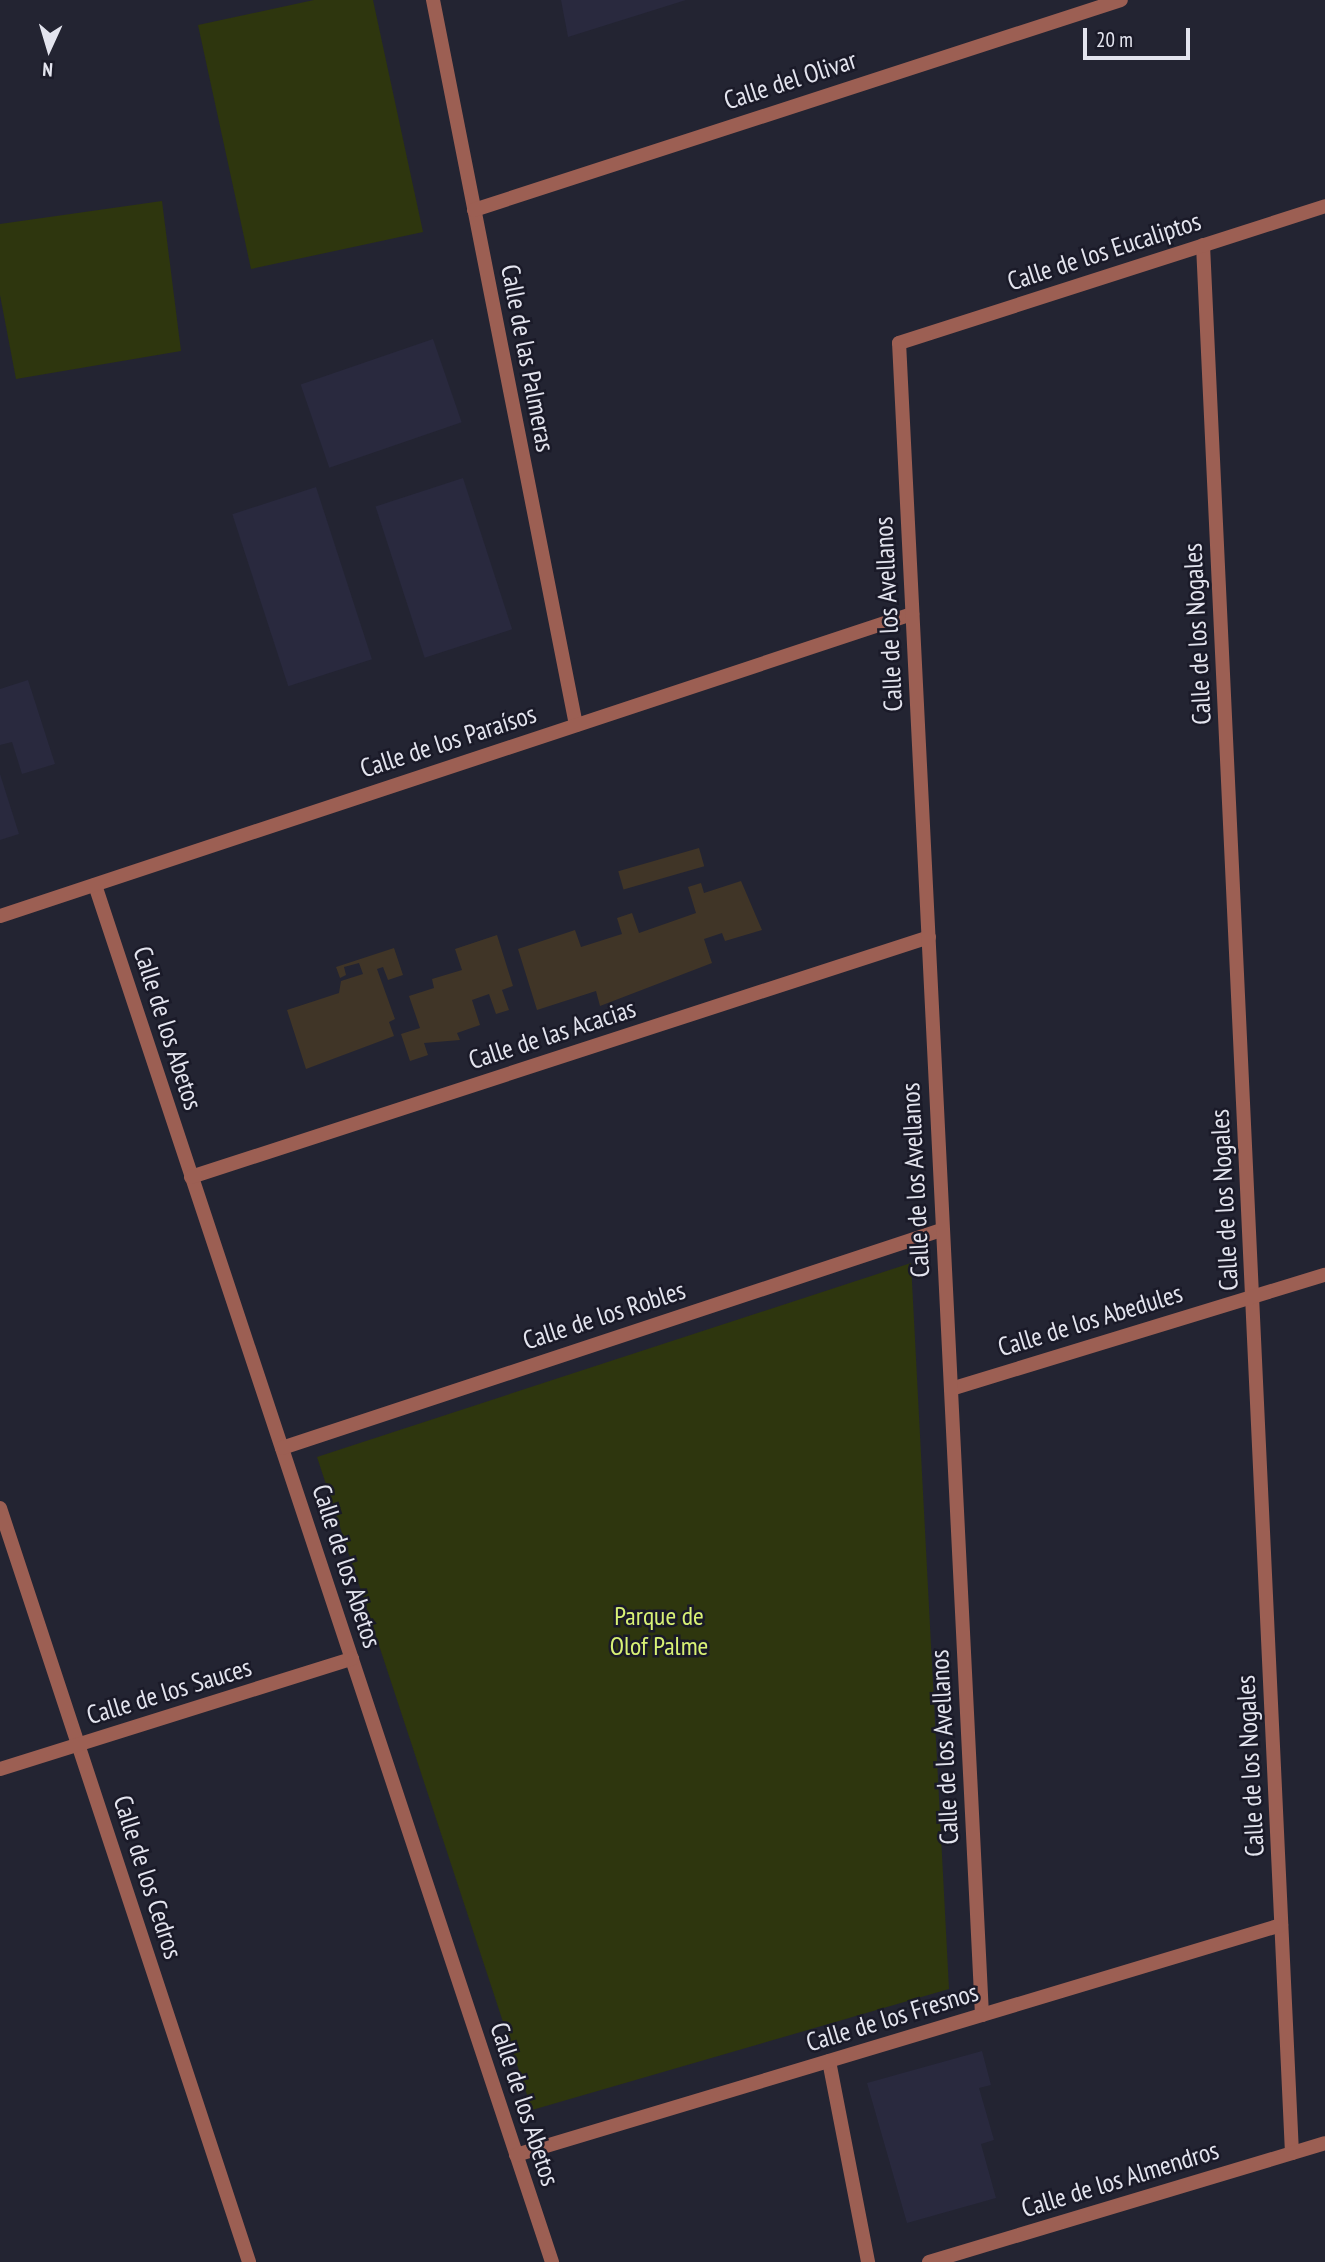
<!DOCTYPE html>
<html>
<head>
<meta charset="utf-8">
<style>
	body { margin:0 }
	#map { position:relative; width:1325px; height:2262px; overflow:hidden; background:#232432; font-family:"PT Sans Narrow",sans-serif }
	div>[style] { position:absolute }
	.built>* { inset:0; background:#29293e; transform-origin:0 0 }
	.green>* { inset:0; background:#2e360e }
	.building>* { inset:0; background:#403527; transform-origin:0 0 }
	.minor>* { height:14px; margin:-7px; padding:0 7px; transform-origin:7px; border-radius:7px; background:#9c5f53 }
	span { translate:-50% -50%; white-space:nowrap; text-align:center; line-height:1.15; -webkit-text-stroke:5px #1a1a28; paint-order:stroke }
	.street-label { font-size:26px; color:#e3e4ee }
	.park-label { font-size:26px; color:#d8f175 }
	.north { position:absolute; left:14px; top:14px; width:70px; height:70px; -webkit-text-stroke:5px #1a1a28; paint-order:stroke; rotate:184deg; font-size:19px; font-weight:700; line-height:28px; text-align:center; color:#e3e4ee }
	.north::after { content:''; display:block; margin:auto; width:24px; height:32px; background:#e3e4ee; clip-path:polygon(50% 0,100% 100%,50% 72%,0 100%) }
	.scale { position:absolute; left:1083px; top:28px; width:107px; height:32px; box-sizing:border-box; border:4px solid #e3e4ee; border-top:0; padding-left:9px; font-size:21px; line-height:24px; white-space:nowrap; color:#e3e4ee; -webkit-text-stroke:5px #1a1a28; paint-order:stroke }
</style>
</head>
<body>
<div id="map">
	<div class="built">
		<div style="clip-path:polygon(561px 0,686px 0,568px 37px)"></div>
		<div style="left:433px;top:339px;width:88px;height:140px;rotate:71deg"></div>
		<div style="left:463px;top:478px;width:159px;height:92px;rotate:72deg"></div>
		<div style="left:316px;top:487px;width:181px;height:88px;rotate:72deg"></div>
		<div style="clip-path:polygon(28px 680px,55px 764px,22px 774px,12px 742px,0 745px,0 689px)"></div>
		<div style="clip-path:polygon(0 774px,19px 834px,0 840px)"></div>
		<div style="clip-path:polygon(982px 2051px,991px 2085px,979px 2088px,994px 2140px,981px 2144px,996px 2198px,907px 2223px,867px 2083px)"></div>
	</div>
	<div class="green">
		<div style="clip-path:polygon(314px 0,373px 0,423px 232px,251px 269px,198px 25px)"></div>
		<div style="clip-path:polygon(162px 201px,181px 351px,16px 379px,0 295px,0 224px)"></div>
		<div style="clip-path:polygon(911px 1263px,949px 1989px,532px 2110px,317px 1457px)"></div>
	</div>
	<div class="building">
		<div style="left:699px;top:848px;width:19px;height:84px;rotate:74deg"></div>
		<div style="clip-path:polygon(741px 881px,762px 930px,725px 941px,722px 933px,704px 939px,712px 963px,600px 1006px,596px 991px,537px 1010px,518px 949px,575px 930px,581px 947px,622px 934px,617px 918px,632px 913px,639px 933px,696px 913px,688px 887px,701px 883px,704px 893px)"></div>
		<div style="clip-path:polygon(497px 935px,513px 986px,502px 990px,509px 1010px,496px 1014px,489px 994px,472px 1000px,480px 1025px,457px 1033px,460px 1040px,424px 1043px,428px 1055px,410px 1061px,401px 1034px,420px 1028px,409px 996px,434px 988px,432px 979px,462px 970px,455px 949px)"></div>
		<div style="clip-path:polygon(394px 948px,403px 975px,388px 980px,383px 967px,377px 969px,395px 1019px,389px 1022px,394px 1036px,306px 1069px,287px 1010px,339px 993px,341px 981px,363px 974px,359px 963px,344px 967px,346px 975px,340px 978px,336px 967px)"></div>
	</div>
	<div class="minor">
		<div style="left:433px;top:0;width:739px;rotate:78.84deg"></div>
		<div style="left:474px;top:210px;width:680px;rotate:-17.98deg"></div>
		<div style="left:1203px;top:245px;width:1910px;rotate:87.33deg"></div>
		<div style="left:95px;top:885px;width:1451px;rotate:71.64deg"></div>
		<div style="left:0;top:916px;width:961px;rotate:-18.32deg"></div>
		<div style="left:191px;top:1177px;width:776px;rotate:-18.01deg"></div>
		<div style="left:951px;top:1389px;width:391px;rotate:-17deg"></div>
		<div style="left:282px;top:1448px;width:694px;rotate:-18.3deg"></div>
		<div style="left:0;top:1508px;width:794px;rotate:71.72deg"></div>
		<div style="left:0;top:1769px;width:369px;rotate:-17.4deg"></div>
		<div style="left:982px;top:2015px;width:1674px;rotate:-92.84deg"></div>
		<div style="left:899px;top:343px;width:447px;rotate:-17.8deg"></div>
		<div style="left:829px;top:2061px;width:205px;rotate:79deg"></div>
		<div style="left:516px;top:2155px;width:799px;rotate:-16.73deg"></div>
		<div style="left:929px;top:2262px;width:413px;rotate:-16.7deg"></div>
	</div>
	<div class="street-label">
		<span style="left:790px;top:80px;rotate:-18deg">Calle del Olivar</span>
		<span style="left:1104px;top:251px;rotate:-18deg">Calle de los Eucaliptos</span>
		<span style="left:528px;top:358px;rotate:79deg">Calle de las Palmeras</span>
		<span style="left:888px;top:614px;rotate:-93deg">Calle de los Avellanos</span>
		<span style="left:1197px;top:634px;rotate:-93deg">Calle de los Nogales</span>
		<span style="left:448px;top:741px;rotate:-18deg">Calle de los Paraísos</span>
		<span style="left:168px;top:1028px;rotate:72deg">Calle de los Abetos</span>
		<span style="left:552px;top:1034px;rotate:-18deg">Calle de las Acacias</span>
		<span style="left:915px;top:1180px;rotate:-93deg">Calle de los Avellanos</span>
		<span style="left:1224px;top:1200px;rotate:-93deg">Calle de los Nogales</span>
		<span style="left:604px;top:1315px;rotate:-18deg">Calle de los Robles</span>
		<span style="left:1090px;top:1320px;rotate:-17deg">Calle de los Abedules</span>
		<span style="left:347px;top:1566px;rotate:72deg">Calle de los Abetos</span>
		<span style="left:169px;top:1691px;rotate:-17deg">Calle de los Sauces</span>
		<span style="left:944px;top:1747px;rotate:-93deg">Calle de los Avellanos</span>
		<span style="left:1250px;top:1766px;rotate:-93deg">Calle de los Nogales</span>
		<span style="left:148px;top:1877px;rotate:72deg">Calle de los Cedros</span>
		<span style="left:892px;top:2017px;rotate:-17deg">Calle de los Fresnos</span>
		<span style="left:525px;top:2104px;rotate:72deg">Calle de los Abetos</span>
		<span style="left:1120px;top:2179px;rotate:-17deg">Calle de los Almendros</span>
	</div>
	<div class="park-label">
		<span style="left:659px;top:1631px">Parque de<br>Olof Palme</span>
	</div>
	<div class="north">N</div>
	<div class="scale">20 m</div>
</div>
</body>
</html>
